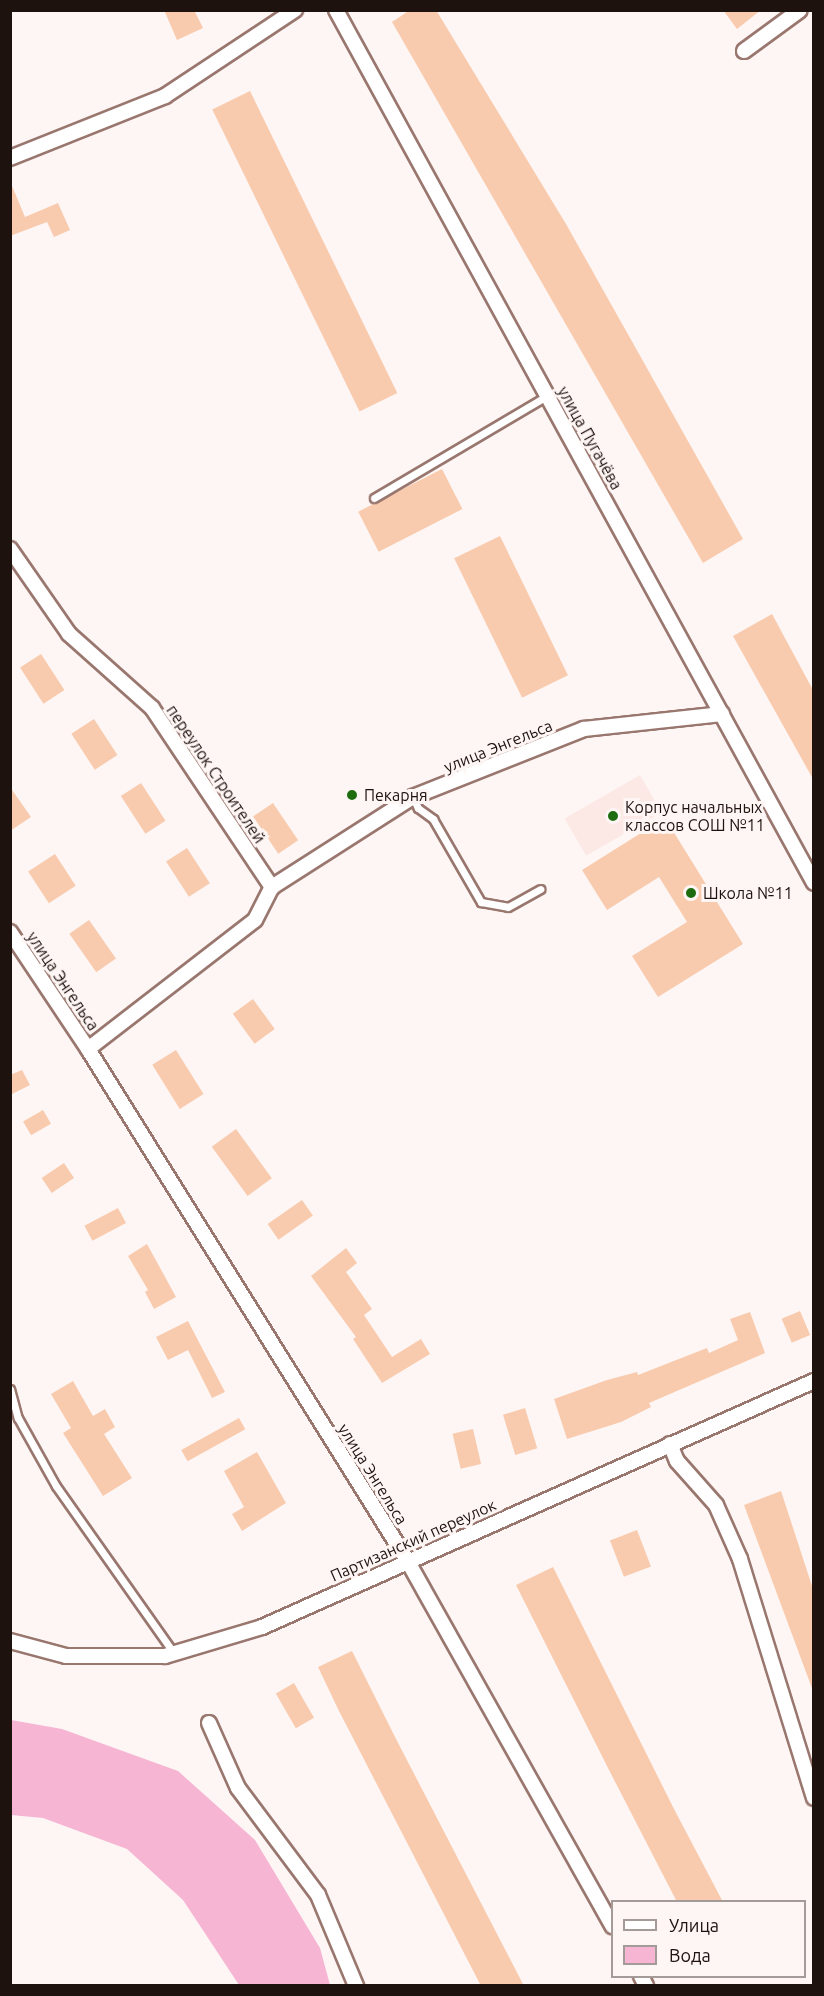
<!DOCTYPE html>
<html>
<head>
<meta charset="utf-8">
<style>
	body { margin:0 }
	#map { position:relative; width:824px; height:1996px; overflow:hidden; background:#fef6f4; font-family:Ubuntu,sans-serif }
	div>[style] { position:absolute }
	.built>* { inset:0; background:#fce8e4; transform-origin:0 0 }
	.water>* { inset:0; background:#f7b5d4 }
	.building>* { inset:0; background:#f9cbae; transform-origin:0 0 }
	.roads { filter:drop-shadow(2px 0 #99776f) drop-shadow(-2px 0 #99776f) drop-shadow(0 2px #99776f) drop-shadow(0 -2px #99776f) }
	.lane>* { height:7px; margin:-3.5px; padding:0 3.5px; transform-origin:3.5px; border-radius:3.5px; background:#fff }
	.street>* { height:14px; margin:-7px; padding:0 7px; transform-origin:7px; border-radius:7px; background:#fff }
	.dots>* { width:16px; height:16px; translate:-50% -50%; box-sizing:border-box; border:3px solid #fef6f4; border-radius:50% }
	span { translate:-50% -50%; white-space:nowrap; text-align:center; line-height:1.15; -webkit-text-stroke:6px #fef6f4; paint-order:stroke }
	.street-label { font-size:16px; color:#1e120f }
	.poi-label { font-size:16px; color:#1e120f }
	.left { translate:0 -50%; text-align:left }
	.frame { position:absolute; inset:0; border:12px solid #1e120f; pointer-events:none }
	.legend { position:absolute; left:611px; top:1900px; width:195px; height:78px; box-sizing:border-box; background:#fef6f4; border:2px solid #a49b98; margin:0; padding:8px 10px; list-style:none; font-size:18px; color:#1e120f }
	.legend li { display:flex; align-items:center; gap:12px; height:30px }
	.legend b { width:30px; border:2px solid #a49b98 }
</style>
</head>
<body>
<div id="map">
	<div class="built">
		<div style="left:640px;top:775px;width:43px;height:87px;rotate:60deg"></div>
	</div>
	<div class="water">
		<div style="clip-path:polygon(11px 1720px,62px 1729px,178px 1771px,255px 1840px,320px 1948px,330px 1985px,239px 1985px,183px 1900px,127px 1849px,43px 1818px,11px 1815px)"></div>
	</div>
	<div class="building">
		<div style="clip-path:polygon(164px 10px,194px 10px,203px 28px,177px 40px)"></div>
		<div style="clip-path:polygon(410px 10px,436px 10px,566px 224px,743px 539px,703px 563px,392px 22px)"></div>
		<div style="clip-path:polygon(723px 10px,761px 10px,737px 29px)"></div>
		<div style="left:250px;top:91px;width:336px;height:42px;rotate:64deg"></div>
		<div style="clip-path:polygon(10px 181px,25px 217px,58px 203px,70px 230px,54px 237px,47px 222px,10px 236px)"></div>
		<div style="left:442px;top:469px;width:45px;height:94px;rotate:63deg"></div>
		<div style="left:500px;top:536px;width:155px;height:51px;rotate:64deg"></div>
		<div style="clip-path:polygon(772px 614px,813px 690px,813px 779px,733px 636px)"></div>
		<div style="left:41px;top:654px;width:43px;height:25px;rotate:57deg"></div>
		<div style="left:94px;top:719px;width:43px;height:27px;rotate:57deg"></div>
		<div style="left:141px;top:783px;width:45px;height:24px;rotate:57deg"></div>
		<div style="clip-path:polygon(10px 787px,31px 817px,10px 831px)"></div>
		<div style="left:273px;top:803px;width:45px;height:24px;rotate:56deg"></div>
		<div style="clip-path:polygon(665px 818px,743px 944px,658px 997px,632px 956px,687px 922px,659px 877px,607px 910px,582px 870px)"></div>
		<div style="left:187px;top:848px;width:42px;height:25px;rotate:57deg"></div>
		<div style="left:55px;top:854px;width:38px;height:32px;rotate:57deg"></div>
		<div style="left:89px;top:920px;width:47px;height:24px;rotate:55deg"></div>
		<div style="left:253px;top:999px;width:37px;height:25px;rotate:54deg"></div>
		<div style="left:176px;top:1050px;width:52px;height:28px;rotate:58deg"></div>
		<div style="clip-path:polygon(22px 1070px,30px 1085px,10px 1095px,10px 1075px)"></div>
		<div style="left:43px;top:1110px;width:16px;height:23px;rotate:60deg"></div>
		<div style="left:236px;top:1129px;width:61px;height:30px;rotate:54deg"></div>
		<div style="left:64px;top:1163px;width:18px;height:27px;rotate:56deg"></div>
		<div style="left:302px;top:1200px;width:19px;height:42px;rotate:55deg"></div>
		<div style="left:118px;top:1208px;width:17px;height:38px;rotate:62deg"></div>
		<div style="clip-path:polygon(147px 1244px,176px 1297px,154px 1309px,145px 1292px,148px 1290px,128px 1256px)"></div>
		<div style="clip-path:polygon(346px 1248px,357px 1263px,346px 1272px,372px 1309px,364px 1315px,392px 1357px,421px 1339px,430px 1354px,382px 1383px,353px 1339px,356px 1337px,311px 1276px)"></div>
		<div style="left:800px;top:1311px;width:26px;height:20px;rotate:67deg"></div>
		<div style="clip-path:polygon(750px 1312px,765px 1353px,649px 1403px,651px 1407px,621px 1422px,567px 1439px,554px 1399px,607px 1380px,637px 1372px,638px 1375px,707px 1348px,709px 1353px,738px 1340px,730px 1319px)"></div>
		<div style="clip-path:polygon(188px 1321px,225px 1392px,212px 1398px,188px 1350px,168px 1360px,156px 1337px)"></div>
		<div style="clip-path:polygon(73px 1381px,93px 1416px,105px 1409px,115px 1427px,104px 1434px,132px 1478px,103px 1496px,63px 1433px,71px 1428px,51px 1394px)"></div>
		<div style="left:525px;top:1408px;width:42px;height:23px;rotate:73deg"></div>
		<div style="left:239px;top:1418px;width:13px;height:66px;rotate:61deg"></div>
		<div style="left:473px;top:1429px;width:36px;height:21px;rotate:77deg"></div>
		<div style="clip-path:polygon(257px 1452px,286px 1503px,242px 1531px,232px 1514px,244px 1507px,224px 1471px)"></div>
		<div style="clip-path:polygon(781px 1491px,813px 1589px,813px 1691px,744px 1505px)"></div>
		<div style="left:637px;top:1530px;width:39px;height:29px;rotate:69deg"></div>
		<div style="clip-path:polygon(553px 1567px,674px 1809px,723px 1902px,677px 1902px,609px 1770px,516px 1585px)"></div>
		<div style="clip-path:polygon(352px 1651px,394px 1735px,524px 1986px,481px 1986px,339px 1711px,318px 1667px)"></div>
		<div style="left:294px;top:1683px;width:40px;height:21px;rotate:60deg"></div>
	</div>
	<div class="roads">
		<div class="lane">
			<div style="left:374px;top:498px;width:202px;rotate:-30.6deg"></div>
			<div style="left:413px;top:797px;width:12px;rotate:66deg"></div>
			<div style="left:418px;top:808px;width:19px;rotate:36deg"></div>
			<div style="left:433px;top:819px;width:96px;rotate:60deg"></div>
			<div style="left:481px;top:902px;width:27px;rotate:10deg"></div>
			<div style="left:508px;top:907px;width:37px;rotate:-29deg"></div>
			<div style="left:10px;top:1389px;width:30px;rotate:75deg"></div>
			<div style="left:18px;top:1418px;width:78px;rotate:60.8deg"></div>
			<div style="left:56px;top:1486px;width:204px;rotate:54.8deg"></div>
		</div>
		<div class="street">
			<div style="left:336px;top:10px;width:995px;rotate:61.3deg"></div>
			<div style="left:744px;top:51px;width:69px;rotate:-36.2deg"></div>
			<div style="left:10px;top:158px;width:167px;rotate:-21.8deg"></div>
			<div style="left:165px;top:96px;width:156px;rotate:-33.5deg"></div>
			<div style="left:10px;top:549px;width:103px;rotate:55.2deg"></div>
			<div style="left:69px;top:634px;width:111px;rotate:41.7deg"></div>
			<div style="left:152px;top:708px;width:216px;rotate:56.2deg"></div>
			<div style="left:10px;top:932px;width:141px;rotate:56.3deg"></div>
			<div style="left:88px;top:1049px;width:602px;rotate:58.02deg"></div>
			<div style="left:407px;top:1560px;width:420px;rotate:60.7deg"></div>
			<div style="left:88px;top:1049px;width:211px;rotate:-37.7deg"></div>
			<div style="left:255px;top:920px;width:37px;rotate:-63deg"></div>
			<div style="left:272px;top:887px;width:167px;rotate:-32.6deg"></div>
			<div style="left:413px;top:797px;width:184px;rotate:-21.7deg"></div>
			<div style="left:584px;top:729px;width:139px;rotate:-6.2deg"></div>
			<div style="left:670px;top:1444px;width:18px;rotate:68deg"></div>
			<div style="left:677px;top:1461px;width:59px;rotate:48.4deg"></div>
			<div style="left:716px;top:1505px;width:59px;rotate:66deg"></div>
			<div style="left:740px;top:1559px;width:250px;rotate:72.8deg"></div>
			<div style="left:10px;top:1641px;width:58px;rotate:15deg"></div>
			<div style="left:66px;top:1656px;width:99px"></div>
			<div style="left:165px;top:1656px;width:101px;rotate:-16.6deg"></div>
			<div style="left:262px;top:1627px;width:604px;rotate:-24.02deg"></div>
			<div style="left:209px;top:1723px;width:71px;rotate:66deg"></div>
			<div style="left:238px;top:1788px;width:134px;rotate:53.2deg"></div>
			<div style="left:318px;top:1895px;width:99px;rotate:67.3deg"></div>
			<div style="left:641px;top:1976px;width:11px;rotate:63deg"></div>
		</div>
	</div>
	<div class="dots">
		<div style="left:352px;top:795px;background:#1e6c10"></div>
		<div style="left:613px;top:816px;background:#1e6c10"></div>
		<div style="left:691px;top:893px;background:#1e6c10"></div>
	</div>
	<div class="street-label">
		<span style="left:590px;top:438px;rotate:61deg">улица Пугачёва</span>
		<span style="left:498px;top:746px;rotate:-22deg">улица Энгельса</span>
		<span style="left:216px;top:774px;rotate:56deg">переулок Строителей</span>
		<span style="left:63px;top:981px;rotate:56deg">улица Энгельса</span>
		<span style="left:373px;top:1474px;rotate:58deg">улица Энгельса</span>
		<span style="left:413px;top:1540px;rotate:-24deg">Партизанский переулок</span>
	</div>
	<div class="poi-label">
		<span class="left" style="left:364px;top:795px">Пекарня</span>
		<span class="left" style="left:625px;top:816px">Корпус начальных<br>классов СОШ №11</span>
		<span class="left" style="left:703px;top:893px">Школа №11</span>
	</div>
	<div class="frame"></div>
	<ul class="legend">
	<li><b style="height:8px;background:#fff"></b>Улица</li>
	<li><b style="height:16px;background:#f7b5d4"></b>Вода</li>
	</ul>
</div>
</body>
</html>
